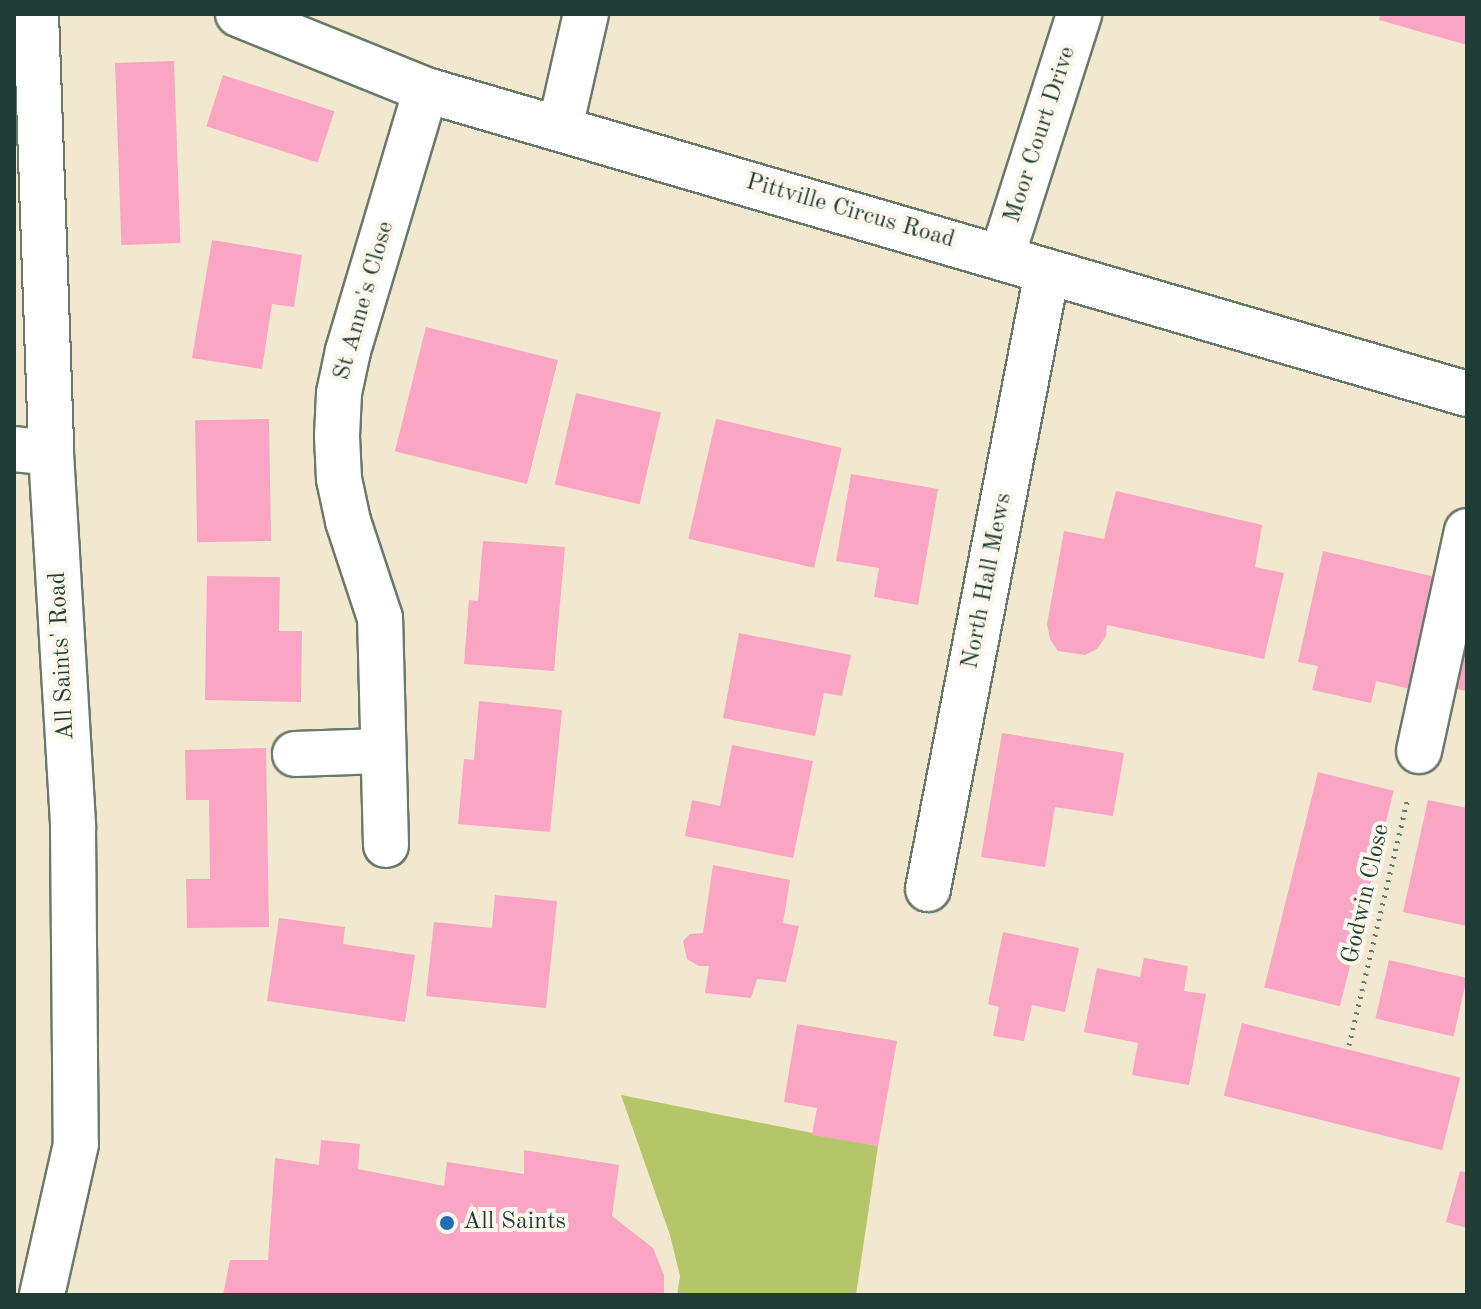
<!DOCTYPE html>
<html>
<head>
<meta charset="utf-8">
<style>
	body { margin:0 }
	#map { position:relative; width:1481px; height:1309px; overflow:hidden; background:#f2e8cf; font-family:"Old Standard TT",serif }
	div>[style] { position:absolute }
	.green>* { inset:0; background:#b5c669 }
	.building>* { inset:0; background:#f9a5c3; transform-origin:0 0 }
	.path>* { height:5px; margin-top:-2.5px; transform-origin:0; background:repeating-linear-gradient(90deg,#69796a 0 2px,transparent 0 8px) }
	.roads { filter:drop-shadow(2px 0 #69796a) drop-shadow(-2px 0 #69796a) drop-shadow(0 2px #69796a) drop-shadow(0 -2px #69796a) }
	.minor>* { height:44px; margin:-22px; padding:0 22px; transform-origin:22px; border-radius:22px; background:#fff }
	.dots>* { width:22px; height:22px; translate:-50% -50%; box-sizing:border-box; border:4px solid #fbf7ec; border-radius:50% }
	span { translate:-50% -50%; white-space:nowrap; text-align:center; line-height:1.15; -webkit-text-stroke:8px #fbf7ec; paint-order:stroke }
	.street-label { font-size:24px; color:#1f3d34 }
	.poi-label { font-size:24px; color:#1f3d34 }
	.left { translate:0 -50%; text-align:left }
	.frame { position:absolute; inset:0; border:16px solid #1f3d34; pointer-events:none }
</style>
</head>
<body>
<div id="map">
	<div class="green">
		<div style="clip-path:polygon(621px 1095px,878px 1146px,856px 1295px,677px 1295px,680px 1276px,670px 1235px)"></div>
	</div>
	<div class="building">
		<div style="clip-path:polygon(1381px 14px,1467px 14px,1467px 45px,1379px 20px)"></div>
		<div style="left:174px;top:61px;width:182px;height:59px;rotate:88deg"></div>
		<div style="left:223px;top:75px;width:117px;height:54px;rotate:18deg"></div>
		<div style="clip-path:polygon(212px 240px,302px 255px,294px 307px,272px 304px,262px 369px,192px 358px)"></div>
		<div style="left:426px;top:327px;width:136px;height:128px;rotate:14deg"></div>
		<div style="left:576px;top:393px;width:87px;height:94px;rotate:13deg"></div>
		<div style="left:269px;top:419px;width:122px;height:74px;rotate:89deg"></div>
		<div style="left:716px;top:419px;width:129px;height:123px;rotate:13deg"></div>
		<div style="clip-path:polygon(851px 474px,938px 489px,918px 605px,874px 597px,879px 568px,836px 561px)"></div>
		<div style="clip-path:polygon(1116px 491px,1262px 525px,1255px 567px,1284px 573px,1264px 659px,1107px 625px,1106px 636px,1097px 649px,1085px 655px,1058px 651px,1050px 639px,1047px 624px,1064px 531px,1104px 539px)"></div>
		<div style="clip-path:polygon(483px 541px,565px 547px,554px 671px,464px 664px,469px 600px,478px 601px)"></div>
		<div style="clip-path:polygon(1323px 551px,1440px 578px,1414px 690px,1376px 681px,1371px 703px,1312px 690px,1318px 666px,1298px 662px)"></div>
		<div style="clip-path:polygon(207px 576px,280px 577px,279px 631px,302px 631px,301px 702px,205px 700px)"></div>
		<div style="clip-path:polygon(1467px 601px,1467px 691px,1446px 687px)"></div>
		<div style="clip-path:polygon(739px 633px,851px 655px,842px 696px,824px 693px,815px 736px,723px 718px)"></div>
		<div style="clip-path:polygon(479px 701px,562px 710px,550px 832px,458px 824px,464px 759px,474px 760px)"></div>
		<div style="clip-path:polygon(1002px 733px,1124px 753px,1113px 816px,1055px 807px,1045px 867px,981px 857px)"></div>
		<div style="clip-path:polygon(732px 745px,813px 761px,793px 858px,685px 836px,692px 800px,720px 806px)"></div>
		<div style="clip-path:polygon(266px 748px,269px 927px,187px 928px,186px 879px,210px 879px,209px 800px,186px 800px,185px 750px)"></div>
		<div style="left:1318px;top:772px;width:78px;height:222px;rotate:14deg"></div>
		<div style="clip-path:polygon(1428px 800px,1467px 808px,1467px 926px,1403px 912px)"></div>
		<div style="clip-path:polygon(713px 865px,790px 880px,783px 923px,799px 926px,786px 982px,757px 979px,751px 998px,705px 993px,709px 966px,699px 966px,687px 959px,683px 941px,690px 934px,703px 933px)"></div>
		<div style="clip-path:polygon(495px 895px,557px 901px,546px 1008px,426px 996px,434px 922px,492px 928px)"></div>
		<div style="clip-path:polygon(279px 918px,345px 927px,343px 944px,415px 955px,405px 1022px,267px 1001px)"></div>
		<div style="clip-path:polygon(1003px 932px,1079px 948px,1065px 1012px,1032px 1005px,1024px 1041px,993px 1036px,999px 1007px,988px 1004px)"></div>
		<div style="clip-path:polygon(1144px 958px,1188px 966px,1184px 991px,1206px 994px,1189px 1085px,1132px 1075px,1138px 1043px,1084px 1032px,1097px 968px,1140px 977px)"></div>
		<div style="left:1389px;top:960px;width:80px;height:60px;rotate:13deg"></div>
		<div style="left:1242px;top:1023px;width:225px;height:75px;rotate:14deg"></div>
		<div style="clip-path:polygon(797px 1024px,897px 1041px,878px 1146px,812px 1135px,817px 1108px,784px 1102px)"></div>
		<div style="clip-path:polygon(321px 1140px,360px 1144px,358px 1169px,444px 1186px,447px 1162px,524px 1174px,524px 1150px,619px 1165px,612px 1216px,653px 1248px,664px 1275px,664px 1295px,223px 1295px,230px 1260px,268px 1260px,275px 1158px,319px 1165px)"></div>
		<div style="clip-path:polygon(1460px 1171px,1467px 1173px,1467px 1228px,1446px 1222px)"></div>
	</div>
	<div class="path">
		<div style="left:1349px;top:1045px;width:251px;rotate:-76.6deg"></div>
	</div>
	<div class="roads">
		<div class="minor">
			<div style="left:36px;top:14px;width:439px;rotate:88deg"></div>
			<div style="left:51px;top:453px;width:376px;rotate:86.6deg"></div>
			<div style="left:73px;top:828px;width:316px;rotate:89.5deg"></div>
			<div style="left:76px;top:1144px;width:155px;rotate:102.7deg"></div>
			<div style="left:238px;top:14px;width:203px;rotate:22deg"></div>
			<div style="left:426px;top:90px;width:1084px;rotate:16.28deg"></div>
			<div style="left:560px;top:128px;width:117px;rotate:-77.2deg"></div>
			<div style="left:1002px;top:256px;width:254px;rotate:-72.3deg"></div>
			<div style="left:14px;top:449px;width:37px;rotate:6deg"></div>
			<div style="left:1419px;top:751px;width:225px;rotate:-77.7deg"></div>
			<div style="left:295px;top:754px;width:86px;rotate:-2deg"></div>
			<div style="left:386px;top:845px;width:227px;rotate:-91.5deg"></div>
			<div style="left:380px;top:618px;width:102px;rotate:-108.3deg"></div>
			<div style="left:348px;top:521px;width:43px;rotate:-102.1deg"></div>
			<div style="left:339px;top:479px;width:43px;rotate:-92.7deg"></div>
			<div style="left:337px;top:436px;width:43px;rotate:-87.3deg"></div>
			<div style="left:339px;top:393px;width:43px;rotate:-77.9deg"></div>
			<div style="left:348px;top:351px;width:272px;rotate:-73.4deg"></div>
			<div style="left:928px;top:889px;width:628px;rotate:-79.08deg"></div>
		</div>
	</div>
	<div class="dots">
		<div style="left:447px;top:1223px;background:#1f6fb2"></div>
	</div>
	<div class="street-label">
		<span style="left:1041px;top:135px;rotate:-72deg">Moor Court Drive</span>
		<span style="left:850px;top:212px;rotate:16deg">Pittville Circus Road</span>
		<span style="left:365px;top:301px;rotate:-74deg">St Anne's Close</span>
		<span style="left:988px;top:581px;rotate:-79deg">North Hall Mews</span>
		<span style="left:63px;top:656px;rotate:-93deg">All Saints' Road</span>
		<span style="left:1367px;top:894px;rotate:-77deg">Godwin Close</span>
	</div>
	<div class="poi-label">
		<span class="left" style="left:463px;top:1223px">All Saints</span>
	</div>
	<div class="frame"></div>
</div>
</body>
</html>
